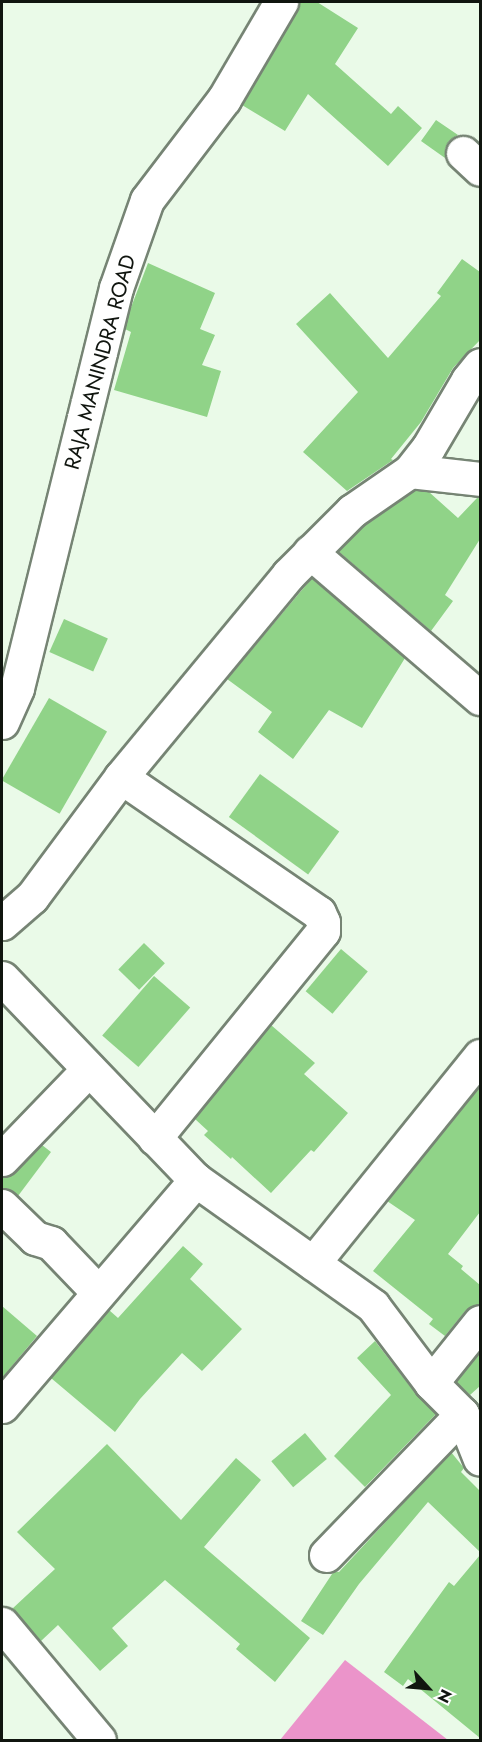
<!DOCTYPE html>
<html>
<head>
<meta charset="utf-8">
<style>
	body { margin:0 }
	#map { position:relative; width:482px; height:1742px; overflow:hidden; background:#eafae8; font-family:Jost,sans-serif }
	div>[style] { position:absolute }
	.water>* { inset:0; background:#eb94ca }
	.building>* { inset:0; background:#90d388; transform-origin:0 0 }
	.roads { filter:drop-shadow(2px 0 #768474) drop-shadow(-2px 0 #768474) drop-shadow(0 2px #768474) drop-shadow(0 -2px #768474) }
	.minor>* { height:33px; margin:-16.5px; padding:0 16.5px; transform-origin:16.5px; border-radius:16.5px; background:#fff }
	span { translate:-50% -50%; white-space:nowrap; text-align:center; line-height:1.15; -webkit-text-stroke:6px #fff; paint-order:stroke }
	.street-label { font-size:21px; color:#10150f }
	.frame { position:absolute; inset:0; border:3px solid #10150f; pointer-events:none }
	.north { position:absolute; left:398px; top:1658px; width:60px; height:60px; -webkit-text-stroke:4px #fff; paint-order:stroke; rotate:116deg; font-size:16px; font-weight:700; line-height:24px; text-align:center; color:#10150f }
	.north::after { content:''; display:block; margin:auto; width:21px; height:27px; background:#10150f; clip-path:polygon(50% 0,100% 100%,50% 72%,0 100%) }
</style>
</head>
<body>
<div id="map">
	<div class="water">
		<div style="clip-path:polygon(345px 1660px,448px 1740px,280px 1740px)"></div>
	</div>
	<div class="building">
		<div style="clip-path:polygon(300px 2px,317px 2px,358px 28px,335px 64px,391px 114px,398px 106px,422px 128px,388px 166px,308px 94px,285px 131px,242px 105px)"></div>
		<div style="clip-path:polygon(436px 120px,458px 135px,449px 141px,445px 149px,445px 158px,421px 141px)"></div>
		<div style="clip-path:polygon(462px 259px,480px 272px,480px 340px,453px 368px,421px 422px,391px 459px,393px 460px,347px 491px,303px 452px,358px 392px,296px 324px,330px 293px,388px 358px,441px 296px,437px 293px)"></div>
		<div style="clip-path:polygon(148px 263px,215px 293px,200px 329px,215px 335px,202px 365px,221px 371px,207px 417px,114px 390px,131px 332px,125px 329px,130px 310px)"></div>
		<div style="clip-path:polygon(415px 490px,429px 492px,458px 518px,477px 498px,480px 497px,480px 539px,445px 595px,453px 601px,431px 631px,338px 551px,364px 525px)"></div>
		<div style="clip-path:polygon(312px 578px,405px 658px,362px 728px,329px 710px,293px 759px,258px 732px,272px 712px,227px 679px)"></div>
		<div style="left:64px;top:619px;width:48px;height:36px;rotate:24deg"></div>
		<div style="left:49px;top:698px;width:67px;height:95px;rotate:30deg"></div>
		<div style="left:260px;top:774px;width:98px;height:53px;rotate:36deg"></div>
		<div style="left:144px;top:943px;width:29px;height:37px;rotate:44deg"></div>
		<div style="left:341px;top:949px;width:35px;height:55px;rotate:40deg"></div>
		<div style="left:154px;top:976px;width:48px;height:79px;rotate:41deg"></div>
		<div style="clip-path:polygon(271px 1025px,315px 1063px,304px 1074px,348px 1113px,314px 1152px,311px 1150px,271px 1193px,232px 1157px,231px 1159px,204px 1135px,208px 1131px,195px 1119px)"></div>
		<div style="clip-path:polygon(480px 1085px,480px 1212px,448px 1254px,463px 1266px,461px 1269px,480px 1285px,480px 1304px,466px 1310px,445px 1336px,429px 1324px,433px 1319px,373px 1271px,415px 1220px,387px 1201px)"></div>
		<div style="clip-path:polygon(42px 1145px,51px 1152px,18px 1196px,7px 1188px,2px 1188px,2px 1177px,15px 1172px)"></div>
		<div style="clip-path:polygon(183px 1246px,203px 1264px,190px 1279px,242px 1329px,202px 1371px,182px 1353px,140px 1399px,115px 1432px,51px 1378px,109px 1310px,118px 1318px)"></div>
		<div style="clip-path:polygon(2px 1306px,37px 1336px,2px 1378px)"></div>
		<div style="clip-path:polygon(375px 1341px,416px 1394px,436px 1414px,365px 1487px,334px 1456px,391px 1395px,357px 1358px)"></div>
		<div style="clip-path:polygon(480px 1351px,480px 1386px,470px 1395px,456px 1382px)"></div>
		<div style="left:305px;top:1433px;width:34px;height:44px;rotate:50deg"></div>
		<div style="clip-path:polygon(107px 1444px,181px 1520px,236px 1458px,261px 1480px,204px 1547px,310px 1638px,275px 1682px,236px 1649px,240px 1644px,165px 1580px,112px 1628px,128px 1646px,100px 1671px,58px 1625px,41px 1641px,12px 1609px,55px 1569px,17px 1532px)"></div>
		<div style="clip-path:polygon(451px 1452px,464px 1468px,461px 1472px,480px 1491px,480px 1552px,428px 1502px,359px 1584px,323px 1635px,301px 1621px,334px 1571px,339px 1572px)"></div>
		<div style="clip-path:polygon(480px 1555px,480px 1738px,408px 1679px,403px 1686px,384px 1672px,449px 1582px,454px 1586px)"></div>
	</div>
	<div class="roads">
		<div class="minor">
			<div style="left:463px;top:153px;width:23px;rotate:43deg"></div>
			<div style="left:410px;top:471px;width:29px;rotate:-52deg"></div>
			<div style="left:428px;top:448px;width:79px;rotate:-59.5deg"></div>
			<div style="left:468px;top:380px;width:19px;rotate:-51deg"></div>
			<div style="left:310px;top:552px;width:224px;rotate:40.7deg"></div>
			<div style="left:2px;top:722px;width:37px;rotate:-66deg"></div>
			<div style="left:17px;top:688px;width:412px;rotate:-76.1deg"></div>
			<div style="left:116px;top:288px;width:93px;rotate:-70.6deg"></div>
			<div style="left:147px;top:200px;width:127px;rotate:-52.7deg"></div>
			<div style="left:224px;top:99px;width:113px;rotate:-59.6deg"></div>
			<div style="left:121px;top:777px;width:240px;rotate:34.5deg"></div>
			<div style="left:319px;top:913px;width:10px;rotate:66deg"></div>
			<div style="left:323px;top:922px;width:9px;rotate:90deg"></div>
			<div style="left:323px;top:931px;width:267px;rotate:129.1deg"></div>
			<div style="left:2px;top:923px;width:40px;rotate:-41deg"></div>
			<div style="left:32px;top:897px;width:149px;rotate:-53.4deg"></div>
			<div style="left:121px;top:777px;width:262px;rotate:-50.4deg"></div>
			<div style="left:288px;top:575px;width:91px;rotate:-45deg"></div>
			<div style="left:352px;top:511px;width:70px;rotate:-34.6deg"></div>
			<div style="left:410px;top:471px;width:70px;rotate:6.5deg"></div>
			<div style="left:2px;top:978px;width:280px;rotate:46.2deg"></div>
			<div style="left:196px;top:1180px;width:217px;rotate:35.4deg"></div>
			<div style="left:373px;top:1306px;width:96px;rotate:53deg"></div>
			<div style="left:431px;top:1383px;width:44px;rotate:45deg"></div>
			<div style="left:462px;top:1414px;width:48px;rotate:68.2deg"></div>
			<div style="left:2px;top:1159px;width:125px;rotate:-46deg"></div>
			<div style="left:2px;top:1206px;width:46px;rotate:44.1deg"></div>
			<div style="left:35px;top:1238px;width:17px;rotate:17deg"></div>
			<div style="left:51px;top:1243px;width:68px;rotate:46.2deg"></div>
			<div style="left:313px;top:1263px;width:266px;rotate:-51.1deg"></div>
			<div style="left:431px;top:1383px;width:78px;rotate:-51.2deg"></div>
			<div style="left:2px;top:1406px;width:298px;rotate:-49.4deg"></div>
			<div style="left:326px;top:1555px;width:196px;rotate:-46deg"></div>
			<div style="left:2px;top:1624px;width:151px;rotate:50.1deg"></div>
		</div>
	</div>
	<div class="street-label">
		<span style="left:100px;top:362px;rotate:-75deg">RAJA MANINDRA ROAD</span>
	</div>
	<div class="frame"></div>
	<div class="north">N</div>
</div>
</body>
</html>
